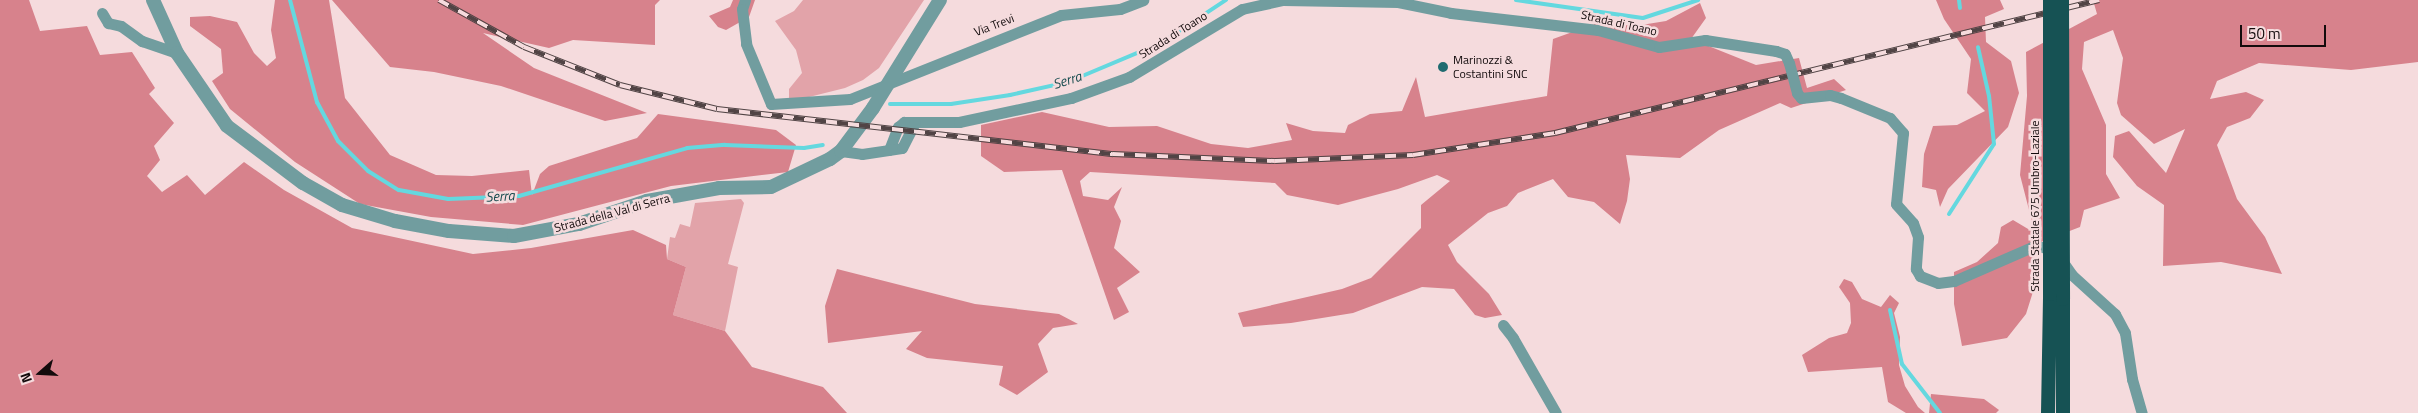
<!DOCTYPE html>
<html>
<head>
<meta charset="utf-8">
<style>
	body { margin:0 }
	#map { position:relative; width:2418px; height:413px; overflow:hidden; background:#f5dbdd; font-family:"Titillium Web",sans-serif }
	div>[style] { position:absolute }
	.green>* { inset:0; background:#e2a3a9 }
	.forest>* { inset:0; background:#d7828c }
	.stream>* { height:4px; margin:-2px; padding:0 2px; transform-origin:2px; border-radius:2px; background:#64d8df }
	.minor>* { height:11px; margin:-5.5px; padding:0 5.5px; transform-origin:5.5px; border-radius:5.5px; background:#719d9f }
	.tertiary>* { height:14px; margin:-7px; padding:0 7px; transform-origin:7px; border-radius:7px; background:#719d9f }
	.trunk>* { height:14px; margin:-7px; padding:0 7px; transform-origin:7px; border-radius:7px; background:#165254 }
	.rail>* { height:5.5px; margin-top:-2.75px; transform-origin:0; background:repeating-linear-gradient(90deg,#f5dbdd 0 11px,#514445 0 22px); box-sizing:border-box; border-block:1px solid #514445 }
	.minor-bridge>* { height:11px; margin:-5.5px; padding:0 5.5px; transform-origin:5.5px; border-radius:5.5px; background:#719d9f }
	.trunk-bridge>* { height:14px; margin:-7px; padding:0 7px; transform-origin:7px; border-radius:7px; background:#165254 }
	.dots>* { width:14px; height:14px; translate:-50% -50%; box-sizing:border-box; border:2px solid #f5dbdd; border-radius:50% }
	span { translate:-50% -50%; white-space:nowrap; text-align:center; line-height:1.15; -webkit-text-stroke:5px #f5dbdd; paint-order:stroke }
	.street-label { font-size:12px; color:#130b0c }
	.poi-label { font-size:12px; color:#130b0c }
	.left { translate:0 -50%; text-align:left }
	.water-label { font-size:14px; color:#184c4f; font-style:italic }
	.north { position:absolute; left:15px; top:348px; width:50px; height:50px; -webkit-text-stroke:4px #f5dbdd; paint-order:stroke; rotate:251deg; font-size:14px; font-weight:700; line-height:20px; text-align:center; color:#130b0c }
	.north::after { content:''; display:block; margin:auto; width:18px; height:22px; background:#130b0c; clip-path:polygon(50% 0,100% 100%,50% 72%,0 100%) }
	.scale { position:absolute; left:2240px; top:25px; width:86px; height:22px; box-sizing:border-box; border:2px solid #130b0c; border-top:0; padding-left:6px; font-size:15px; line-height:18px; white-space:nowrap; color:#130b0c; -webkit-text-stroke:4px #f5dbdd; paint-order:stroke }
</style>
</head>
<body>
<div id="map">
	<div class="green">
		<div style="clip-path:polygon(803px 0,924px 0,879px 68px,863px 80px,845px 88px,801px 99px,789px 98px,789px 89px,802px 73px,796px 50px,775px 21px,794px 11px)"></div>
		<div style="clip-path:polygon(741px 199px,744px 203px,728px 264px,738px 267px,725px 331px,673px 315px,686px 267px,667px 259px,670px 237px,675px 238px,680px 224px,690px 227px,695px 203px)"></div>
	</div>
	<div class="forest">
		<div style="clip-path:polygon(0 0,29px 0,40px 31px,87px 26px,100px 55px,132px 52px,155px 88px,149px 94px,174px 123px,154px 146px,160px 160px,147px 176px,162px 192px,187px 175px,205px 195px,244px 162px,284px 190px,352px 228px,473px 254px,531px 248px,633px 230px,666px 245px,667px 259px,686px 267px,673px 315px,725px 331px,752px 367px,823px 387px,847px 413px,0 413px)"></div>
		<div style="clip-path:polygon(275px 0,329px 0,345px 98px,390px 155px,436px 175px,472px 176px,529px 170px,532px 195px,540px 174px,549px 166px,637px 138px,658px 114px,776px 130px,796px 145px,788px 172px,671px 186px,523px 225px,431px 217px,360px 204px,295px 162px,230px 109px,212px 81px,223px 73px,221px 49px,190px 26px,190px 17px,210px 16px,237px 22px,254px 53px,267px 66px,276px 58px,271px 30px)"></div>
		<div style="clip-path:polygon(332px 0,660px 0,655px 5px,655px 45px,573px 40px,549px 48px,483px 33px,534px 68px,647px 113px,605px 121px,501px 86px,434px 72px,390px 67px)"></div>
		<div style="clip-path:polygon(733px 0,755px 0,749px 17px,726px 30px,718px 27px,709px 16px,730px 7px)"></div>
		<div style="clip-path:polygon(1936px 0,2000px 0,2004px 9px,1985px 17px,1986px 42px,2011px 61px,2019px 93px,2008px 127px,1948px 189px,1940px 207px,1936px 190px,1922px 187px,1924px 154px,1933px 126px,1957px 125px,1985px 111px,1967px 93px,1971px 59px,1944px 19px)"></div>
		<div style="clip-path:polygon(2093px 0,2418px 0,2418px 62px,2351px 70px,2259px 63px,2217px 81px,2210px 99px,2246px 92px,2264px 100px,2250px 118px,2227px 127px,2217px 145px,2237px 199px,2265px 237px,2282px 274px,2221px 262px,2163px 266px,2164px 205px,2137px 186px,2113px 157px,2115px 136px,2129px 131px,2166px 173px,2185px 129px,2154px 144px,2121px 115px,2117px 103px,2123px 58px,2113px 30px,2084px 42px,2082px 69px,2106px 125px,2106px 174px,2120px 198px,2084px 210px,2080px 227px,2041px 242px,2037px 279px,2026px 314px,2007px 338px,1962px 346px,1954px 304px,1954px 272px,1977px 262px,1998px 243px,2001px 227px,2013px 220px,2035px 233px,2020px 175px,2027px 96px,2026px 52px,2097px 14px)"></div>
		<div style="clip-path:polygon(1700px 3px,1706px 18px,1691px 39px,1756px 65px,1799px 58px,1807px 88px,1834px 79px,1846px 90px,1791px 108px,1780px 103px,1719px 130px,1680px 158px,1626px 155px,1630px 179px,1627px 201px,1620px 224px,1594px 202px,1568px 197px,1553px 179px,1518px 193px,1507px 206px,1488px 213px,1448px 245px,1457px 262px,1489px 294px,1502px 315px,1485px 318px,1475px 315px,1454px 289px,1422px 287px,1353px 313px,1291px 323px,1243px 327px,1238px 313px,1342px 289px,1371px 278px,1421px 228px,1421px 205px,1450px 181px,1437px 175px,1398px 189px,1338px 205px,1287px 195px,1275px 183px,1090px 172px,1080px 181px,1083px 196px,1108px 200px,1122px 187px,1114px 207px,1121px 221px,1114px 248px,1140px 272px,1117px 288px,1129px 312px,1114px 320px,1062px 170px,1004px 172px,981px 156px,981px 125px,1042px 112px,1109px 127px,1157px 126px,1211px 144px,1248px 148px,1292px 140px,1286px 123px,1313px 131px,1345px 133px,1348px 125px,1370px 114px,1402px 111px,1416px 77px,1425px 117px,1547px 96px,1553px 39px,1600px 22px,1635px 26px,1666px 21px)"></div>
		<div style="clip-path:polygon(837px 269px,975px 304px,1059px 314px,1078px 324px,1053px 328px,1038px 344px,1048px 372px,1017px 395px,999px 385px,1003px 366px,927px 358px,906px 349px,922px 331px,828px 343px,825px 306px)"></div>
		<div style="clip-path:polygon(1844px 279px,1852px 282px,1862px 299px,1881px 307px,1890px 295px,1899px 303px,1894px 313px,1900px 337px,1899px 365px,1905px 386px,1918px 407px,1925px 413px,1906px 413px,1888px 402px,1882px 367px,1808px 372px,1802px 355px,1829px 338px,1847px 333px,1851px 323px,1850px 303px,1839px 287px)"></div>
		<div style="clip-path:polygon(1931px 394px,1984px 399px,1999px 410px,1996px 413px,1929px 413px)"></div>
	</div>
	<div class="stream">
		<div style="left:290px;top:0;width:106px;rotate:75.2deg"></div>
		<div style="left:317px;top:102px;width:44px;rotate:61.7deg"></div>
		<div style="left:338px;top:141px;width:42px;rotate:45deg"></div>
		<div style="left:368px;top:171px;width:36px;rotate:32deg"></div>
		<div style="left:399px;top:190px;width:50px;rotate:10.4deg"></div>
		<div style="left:448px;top:199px;width:71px;rotate:-2.4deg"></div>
		<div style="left:519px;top:196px;width:175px;rotate:-15.9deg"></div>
		<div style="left:687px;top:148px;width:38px;rotate:-5deg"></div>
		<div style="left:725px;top:145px;width:79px;rotate:2.2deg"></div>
		<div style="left:804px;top:148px;width:19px;rotate:-9deg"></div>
		<div style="left:1516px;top:0;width:128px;rotate:8.1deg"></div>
		<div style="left:1643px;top:18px;width:58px;rotate:-18.1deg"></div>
		<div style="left:1959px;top:0;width:8px;rotate:83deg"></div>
		<div style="left:890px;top:104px;width:61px"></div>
		<div style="left:951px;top:104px;width:60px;rotate:-8.7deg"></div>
		<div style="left:1010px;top:95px;width:59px;rotate:-12.6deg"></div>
		<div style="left:1068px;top:82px;width:101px;rotate:-22.8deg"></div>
		<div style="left:1161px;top:43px;width:78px;rotate:-33.5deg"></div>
		<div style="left:1949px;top:214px;width:83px;rotate:-57.3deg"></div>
		<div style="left:1994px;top:144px;width:48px;rotate:-95.9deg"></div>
		<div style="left:1989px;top:96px;width:50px;rotate:-102.7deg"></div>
		<div style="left:1890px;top:310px;width:55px;rotate:77.5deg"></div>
		<div style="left:1902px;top:364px;width:62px;rotate:52.2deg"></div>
	</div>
	<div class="minor">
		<div style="left:745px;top:0;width:9px;rotate:108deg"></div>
		<div style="left:742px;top:9px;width:35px;rotate:83deg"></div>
		<div style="left:746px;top:44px;width:65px;rotate:67.4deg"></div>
		<div style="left:771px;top:104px;width:79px;rotate:-3.6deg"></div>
		<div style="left:850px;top:99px;width:227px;rotate:-21.7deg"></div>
		<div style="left:1061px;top:15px;width:59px;rotate:-5.8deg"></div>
		<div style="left:1120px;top:9px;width:25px;rotate:-21deg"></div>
		<div style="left:102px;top:13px;width:12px;rotate:59deg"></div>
		<div style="left:108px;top:23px;width:13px;rotate:13deg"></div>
		<div style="left:121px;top:26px;width:26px;rotate:36deg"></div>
		<div style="left:142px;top:41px;width:37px;rotate:19deg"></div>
		<div style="left:1797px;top:93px;width:6px;rotate:51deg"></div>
		<div style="left:1801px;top:98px;width:29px;rotate:-6deg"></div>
		<div style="left:1830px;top:95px;width:11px;rotate:15deg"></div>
		<div style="left:1841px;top:98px;width:53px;rotate:22.2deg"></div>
		<div style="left:1890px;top:118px;width:20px;rotate:49deg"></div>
		<div style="left:1903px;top:133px;width:71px;rotate:95.6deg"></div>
		<div style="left:1896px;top:204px;width:25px;rotate:48deg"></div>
		<div style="left:1913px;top:223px;width:15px;rotate:70deg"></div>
		<div style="left:1918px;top:237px;width:32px;rotate:94deg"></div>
		<div style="left:1916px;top:269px;width:8px;rotate:60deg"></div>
		<div style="left:1920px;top:276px;width:19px;rotate:21deg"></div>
		<div style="left:1938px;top:283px;width:16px;rotate:-7deg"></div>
		<div style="left:1954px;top:281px;width:85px;rotate:-23.6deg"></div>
		<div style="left:2032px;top:247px;width:11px"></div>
		<div style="left:2043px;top:247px;width:17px;rotate:28deg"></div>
		<div style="left:2058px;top:255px;width:24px;rotate:55deg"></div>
		<div style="left:2072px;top:275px;width:58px;rotate:42.2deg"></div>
		<div style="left:2115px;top:314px;width:21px;rotate:62deg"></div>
		<div style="left:2125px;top:333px;width:47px;rotate:81.3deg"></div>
		<div style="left:2132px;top:379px;width:35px;rotate:74deg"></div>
		<div style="left:889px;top:150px;width:25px;rotate:-69deg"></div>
		<div style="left:898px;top:127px;width:8px;rotate:-40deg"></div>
		<div style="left:904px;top:122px;width:55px"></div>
		<div style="left:959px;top:122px;width:115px;rotate:-12.1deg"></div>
		<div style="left:1071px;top:98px;width:62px;rotate:-19.9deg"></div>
		<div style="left:1129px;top:77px;width:132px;rotate:-31deg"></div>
		<div style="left:1242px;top:9px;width:42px;rotate:-12.4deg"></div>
		<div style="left:1283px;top:0;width:115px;rotate:1deg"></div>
		<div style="left:1398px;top:2px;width:54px;rotate:11.7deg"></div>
		<div style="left:1451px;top:13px;width:148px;rotate:6.6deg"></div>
		<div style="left:1598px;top:30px;width:63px;rotate:15.6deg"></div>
		<div style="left:1659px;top:47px;width:47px;rotate:-8.7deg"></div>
		<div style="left:1705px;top:40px;width:72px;rotate:8.8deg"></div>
		<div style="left:1776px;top:51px;width:9px;rotate:18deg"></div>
		<div style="left:1785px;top:54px;width:10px;rotate:66deg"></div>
		<div style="left:841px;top:151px;width:21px;rotate:8deg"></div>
		<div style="left:862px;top:154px;width:40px;rotate:-8.5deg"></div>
		<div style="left:902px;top:148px;width:28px;rotate:-63deg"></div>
		<div style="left:1503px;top:325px;width:16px;rotate:52deg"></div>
		<div style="left:1513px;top:338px;width:86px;rotate:60.2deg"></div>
	</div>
	<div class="tertiary">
		<div style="left:153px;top:0;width:58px;rotate:65.6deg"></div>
		<div style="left:177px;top:53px;width:88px;rotate:55.6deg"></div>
		<div style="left:227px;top:126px;width:95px;rotate:36.9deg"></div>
		<div style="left:303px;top:183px;width:45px;rotate:29.4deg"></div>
		<div style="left:342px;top:205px;width:55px;rotate:16.8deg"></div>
		<div style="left:395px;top:221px;width:55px;rotate:10.5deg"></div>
		<div style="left:449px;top:231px;width:65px;rotate:4.4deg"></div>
		<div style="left:514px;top:236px;width:66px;rotate:-10.5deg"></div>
		<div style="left:579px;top:224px;width:72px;rotate:-18.7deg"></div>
		<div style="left:647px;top:201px;width:73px;rotate:-10.2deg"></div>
		<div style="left:719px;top:188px;width:52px;rotate:-1.1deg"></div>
		<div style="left:771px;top:187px;width:65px;rotate:-25.4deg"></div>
		<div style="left:830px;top:159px;width:14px;rotate:-36deg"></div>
		<div style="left:841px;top:151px;width:54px;rotate:-53.3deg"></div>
		<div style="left:873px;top:108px;width:127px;rotate:-58.2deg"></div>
	</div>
	<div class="trunk">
		<div style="left:2048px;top:413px;width:119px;rotate:-89deg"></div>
		<div style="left:2063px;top:413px;width:114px;rotate:-90deg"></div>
	</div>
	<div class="rail">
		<div style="left:439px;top:0;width:97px;rotate:28.9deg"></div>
		<div style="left:524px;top:47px;width:103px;rotate:21.6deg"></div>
		<div style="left:620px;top:85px;width:100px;rotate:13.9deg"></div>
		<div style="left:717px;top:109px;width:399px;rotate:6.5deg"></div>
		<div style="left:1113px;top:154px;width:162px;rotate:2.5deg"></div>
		<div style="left:1275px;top:161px;width:138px;rotate:-2.5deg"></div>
		<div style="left:1413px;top:155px;width:144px;rotate:-8.8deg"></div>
		<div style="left:1555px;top:133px;width:560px;rotate:-13.74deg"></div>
	</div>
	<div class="minor-bridge">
		<div style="left:1789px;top:63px;width:31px;rotate:75deg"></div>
	</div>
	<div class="trunk-bridge">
		<div style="left:2062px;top:0;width:299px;rotate:89.8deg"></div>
		<div style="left:2050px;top:294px;width:294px;rotate:-90deg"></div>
	</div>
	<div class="dots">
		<div style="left:1443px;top:67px;background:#1f6b70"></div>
	</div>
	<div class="street-label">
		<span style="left:1619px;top:23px;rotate:13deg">Strada di Toano</span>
		<span style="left:994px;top:25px;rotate:-21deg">Via Trevi</span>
		<span style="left:1173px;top:35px;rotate:-32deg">Strada di Toano</span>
		<span style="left:2035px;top:206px;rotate:-90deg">Strada Statale 675 Umbro-Laziale</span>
		<span style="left:612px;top:213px;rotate:-15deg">Strada della Val di Serra</span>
	</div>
	<div class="poi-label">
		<span class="left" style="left:1453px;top:67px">Marinozzi &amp;<br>Costantini SNC</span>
	</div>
	<div class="water-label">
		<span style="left:1067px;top:80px;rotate:-18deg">Serra</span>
		<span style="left:500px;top:196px;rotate:-3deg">Serra</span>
	</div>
	<div class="north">N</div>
	<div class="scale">50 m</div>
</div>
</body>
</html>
